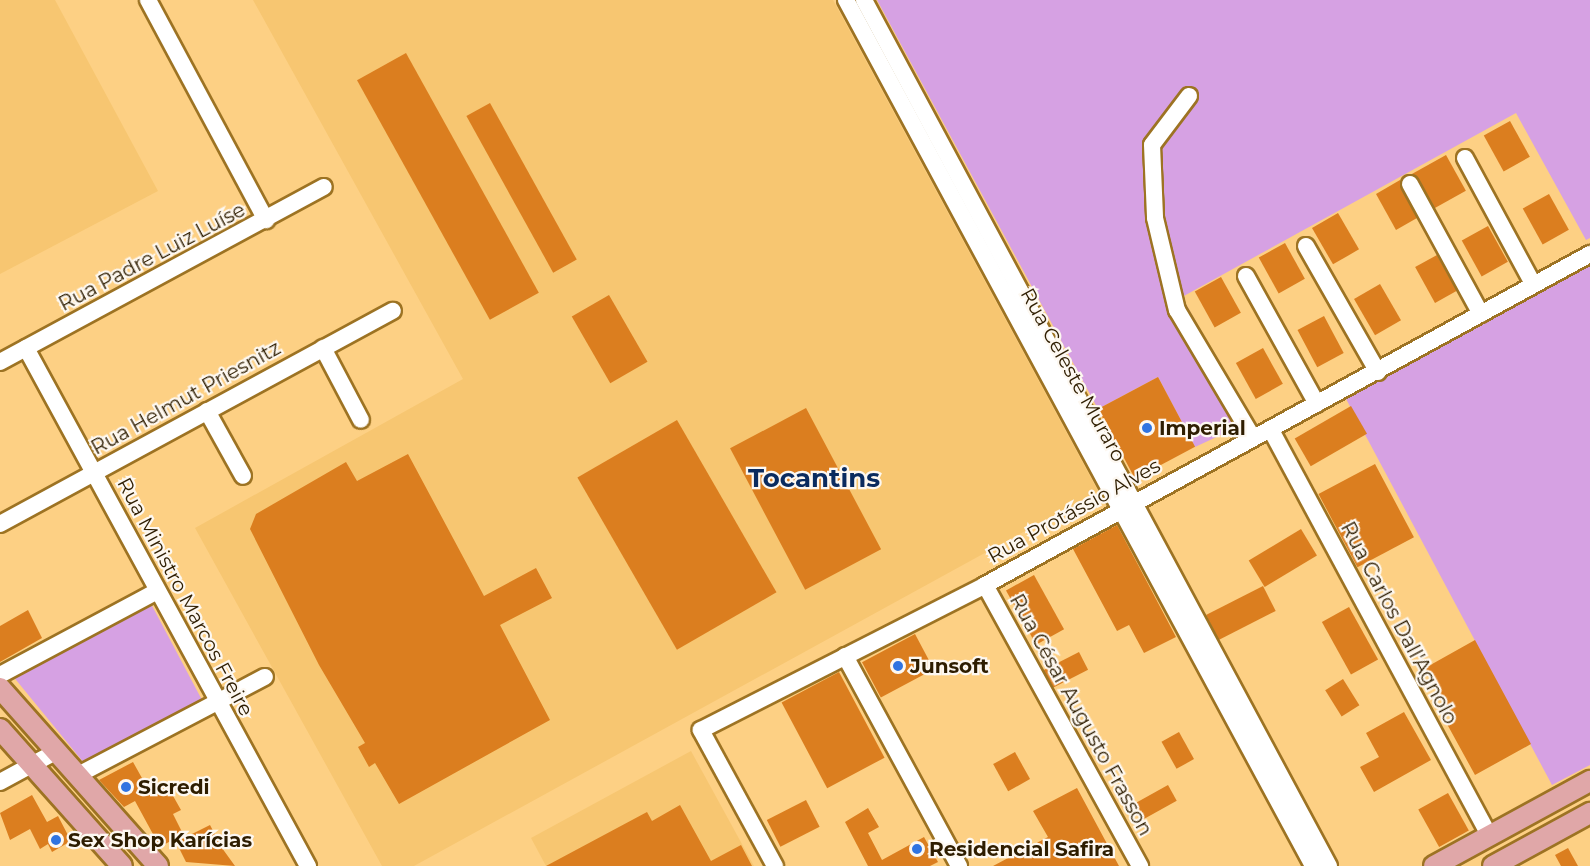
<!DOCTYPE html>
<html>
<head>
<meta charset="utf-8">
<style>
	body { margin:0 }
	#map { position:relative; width:1590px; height:866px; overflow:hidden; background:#fdd084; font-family:Montserrat,sans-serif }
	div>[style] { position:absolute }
	.built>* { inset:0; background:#f7c671 }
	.green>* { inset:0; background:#d6a1e3 }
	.building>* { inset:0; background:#db7e1f; transform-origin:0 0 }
	.roads { filter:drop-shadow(2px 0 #9d7323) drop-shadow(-2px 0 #9d7323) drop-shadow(0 2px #9d7323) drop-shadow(0 -2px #9d7323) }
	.minor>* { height:16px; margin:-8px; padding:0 8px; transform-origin:8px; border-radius:8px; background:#fff }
	.major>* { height:20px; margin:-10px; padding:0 10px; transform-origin:10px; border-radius:10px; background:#e0a7a8 }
	.dots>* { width:16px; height:16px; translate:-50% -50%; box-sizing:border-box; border:3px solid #fdf8f1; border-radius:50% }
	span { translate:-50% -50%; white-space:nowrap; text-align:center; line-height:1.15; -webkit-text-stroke:4.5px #fdf8f1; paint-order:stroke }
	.street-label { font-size:20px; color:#2e1d00 }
	.poi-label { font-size:20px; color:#2e1d00; font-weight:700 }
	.left { translate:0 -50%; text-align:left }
	.district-label { font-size:26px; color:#0a2b5f; font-weight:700 }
</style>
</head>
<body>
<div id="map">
	<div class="built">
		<div style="clip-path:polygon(0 0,55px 0,158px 191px,0 274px)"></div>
		<div style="clip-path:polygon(253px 0,833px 0,1098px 491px,414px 866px,382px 866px,195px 528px,463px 379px)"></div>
		<div style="clip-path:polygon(691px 751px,754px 866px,546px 866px,531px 838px)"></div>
	</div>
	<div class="green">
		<div style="clip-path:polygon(877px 0,1590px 0,1590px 238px,1586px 240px,1516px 113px,1182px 297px,1251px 421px,1195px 447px,1158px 377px,1098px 409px)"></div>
		<div style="clip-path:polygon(1590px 264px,1590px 765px,1552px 785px,1345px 397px)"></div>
		<div style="clip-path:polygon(149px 600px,202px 700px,84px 763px,12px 675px)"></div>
	</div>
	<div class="building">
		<div style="left:406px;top:53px;width:274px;height:56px;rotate:61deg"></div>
		<div style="left:490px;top:103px;width:179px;height:27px;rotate:61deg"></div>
		<div style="left:1510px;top:121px;width:41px;height:30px;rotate:61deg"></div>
		<div style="left:1446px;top:155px;width:41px;height:39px;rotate:61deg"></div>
		<div style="clip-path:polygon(1400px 180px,1417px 218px,1396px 230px,1376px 194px)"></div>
		<div style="left:1549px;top:194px;width:41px;height:30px;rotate:61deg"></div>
		<div style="left:1338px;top:213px;width:42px;height:30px;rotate:60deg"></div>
		<div style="left:1488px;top:226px;width:41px;height:30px;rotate:61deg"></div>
		<div style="left:1285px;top:243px;width:41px;height:30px;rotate:61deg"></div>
		<div style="left:1437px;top:255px;width:41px;height:25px;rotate:61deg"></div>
		<div style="left:1221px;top:277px;width:41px;height:30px;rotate:61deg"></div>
		<div style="left:1380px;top:284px;width:42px;height:30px;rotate:60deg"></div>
		<div style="left:609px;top:295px;width:77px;height:43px;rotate:60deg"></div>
		<div style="left:1324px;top:316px;width:42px;height:30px;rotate:62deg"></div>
		<div style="left:1263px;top:348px;width:41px;height:31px;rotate:61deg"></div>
		<div style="left:1158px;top:377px;width:79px;height:68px;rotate:62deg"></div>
		<div style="left:1351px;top:406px;width:32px;height:65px;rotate:60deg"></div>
		<div style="left:806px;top:408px;width:160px;height:86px;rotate:62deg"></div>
		<div style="left:677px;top:420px;width:199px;height:115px;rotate:60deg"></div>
		<div style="clip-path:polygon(408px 454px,484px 596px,536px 568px,552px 598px,500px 625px,550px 720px,399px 804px,375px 763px,369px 767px,358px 747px,365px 743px,319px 665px,250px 529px,256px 514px,346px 462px,357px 481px)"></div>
		<div style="left:1375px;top:464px;width:83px;height:64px;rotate:62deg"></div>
		<div style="clip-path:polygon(1117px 525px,1176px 637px,1144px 653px,1129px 625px,1117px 631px,1073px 549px)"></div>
		<div style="left:1301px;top:529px;width:31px;height:61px;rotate:59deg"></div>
		<div style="left:1034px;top:575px;width:62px;height:32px;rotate:61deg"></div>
		<div style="left:1263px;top:586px;width:28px;height:64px;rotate:63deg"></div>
		<div style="left:1349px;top:607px;width:60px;height:31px;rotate:61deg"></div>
		<div style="clip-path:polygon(28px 610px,42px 638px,0 662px,0 626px)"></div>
		<div style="left:915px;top:634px;width:40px;height:60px;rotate:62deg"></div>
		<div style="clip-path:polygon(1475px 640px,1531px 744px,1475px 775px,1447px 724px,1454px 720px,1425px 668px)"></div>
		<div style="left:1079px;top:652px;width:20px;height:40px;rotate:63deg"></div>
		<div style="left:839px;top:672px;width:97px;height:65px;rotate:62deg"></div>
		<div style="left:1343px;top:679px;width:31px;height:21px;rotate:58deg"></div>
		<div style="clip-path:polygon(1404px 712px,1431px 760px,1374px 792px,1360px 767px,1379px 757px,1366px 733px)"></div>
		<div style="left:1179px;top:732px;width:31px;height:20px;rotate:61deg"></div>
		<div style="left:1015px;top:752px;width:31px;height:25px;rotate:61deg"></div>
		<div style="clip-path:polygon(133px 762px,152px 796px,168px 787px,181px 810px,173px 814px,183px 834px,160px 847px,135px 801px,124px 807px,99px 780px)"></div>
		<div style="left:1168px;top:785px;width:18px;height:38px;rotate:61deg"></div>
		<div style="clip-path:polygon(1077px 788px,1119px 866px,993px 866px,1048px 837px,1033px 811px)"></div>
		<div style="left:1448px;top:793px;width:43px;height:34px;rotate:61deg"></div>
		<div style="clip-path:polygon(32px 795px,47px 822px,58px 816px,71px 841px,52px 852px,48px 844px,40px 849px,30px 829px,10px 840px,0 813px)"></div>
		<div style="left:806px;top:800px;width:30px;height:44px;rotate:63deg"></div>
		<div style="clip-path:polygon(680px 805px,711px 861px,741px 845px,752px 866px,546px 866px,647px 812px,652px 821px)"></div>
		<div style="clip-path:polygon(868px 808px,879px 827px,868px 833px,882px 860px,924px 837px,938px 862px,930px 866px,868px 866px,845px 822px)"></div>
		<div style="clip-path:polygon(210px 825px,222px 848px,235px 866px,186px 862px,176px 842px)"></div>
		<div style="clip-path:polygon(1568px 848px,1578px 866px,1561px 866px,1555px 855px)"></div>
	</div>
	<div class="roads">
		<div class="minor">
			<div style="left:148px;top:0;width:250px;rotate:61.8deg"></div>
			<div style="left:846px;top:0;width:984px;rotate:61.66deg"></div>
			<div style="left:864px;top:0;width:983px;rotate:61.77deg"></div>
			<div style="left:1189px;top:96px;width:61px;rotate:127.1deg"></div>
			<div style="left:1152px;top:145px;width:73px;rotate:87.6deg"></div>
			<div style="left:1155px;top:218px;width:95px;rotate:76.6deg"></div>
			<div style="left:1177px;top:310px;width:149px;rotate:59.3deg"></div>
			<div style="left:1465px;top:158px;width:143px;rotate:61.6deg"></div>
			<div style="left:1410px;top:184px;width:148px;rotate:61.4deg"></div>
			<div style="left:1306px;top:246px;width:145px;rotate:60.3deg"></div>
			<div style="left:1246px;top:276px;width:146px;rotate:61deg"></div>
			<div style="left:26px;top:348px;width:590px;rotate:61.44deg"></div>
			<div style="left:323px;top:348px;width:81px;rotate:62.2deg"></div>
			<div style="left:0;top:362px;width:368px;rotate:-28.4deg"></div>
			<div style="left:207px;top:411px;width:74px;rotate:61deg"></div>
			<div style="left:1271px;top:430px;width:461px;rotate:61.7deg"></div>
			<div style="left:0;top:524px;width:447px;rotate:-28.5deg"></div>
			<div style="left:985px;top:585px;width:321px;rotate:61.1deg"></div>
			<div style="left:845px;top:656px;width:239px;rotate:61.5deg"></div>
			<div style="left:0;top:675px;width:178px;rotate:-28.1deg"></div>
			<div style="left:78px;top:775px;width:211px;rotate:-27.7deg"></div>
			<div style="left:0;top:782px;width:65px;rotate:-28.5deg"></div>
			<div style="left:775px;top:866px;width:155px;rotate:-118.6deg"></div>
			<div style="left:701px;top:730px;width:319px;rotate:-27deg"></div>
			<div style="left:985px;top:585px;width:690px;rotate:-28.68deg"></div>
		</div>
		<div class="major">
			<div style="left:0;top:688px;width:238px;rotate:48.4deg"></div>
			<div style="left:0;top:729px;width:183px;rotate:48.3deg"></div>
			<div style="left:1434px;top:866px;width:178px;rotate:-28.6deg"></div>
			<div style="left:1493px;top:866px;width:111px;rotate:-28.7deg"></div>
		</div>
	</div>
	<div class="dots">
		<div style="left:1147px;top:428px;background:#3074e1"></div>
		<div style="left:898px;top:666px;background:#3074e1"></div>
		<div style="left:126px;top:787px;background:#3074e1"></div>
		<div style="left:56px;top:840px;background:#3074e1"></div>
		<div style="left:917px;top:849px;background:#3074e1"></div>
	</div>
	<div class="street-label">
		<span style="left:152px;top:257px;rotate:-28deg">Rua Padre Luiz Luíse</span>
		<span style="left:1073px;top:375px;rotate:61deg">Rua Celeste Muraro</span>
		<span style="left:186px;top:398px;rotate:-29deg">Rua Helmut Priesnitz</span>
		<span style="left:1074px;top:511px;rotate:-29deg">Rua Protássio Alves</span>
		<span style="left:185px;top:597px;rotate:62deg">Rua Ministro Marcos Freire</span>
		<span style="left:1399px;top:623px;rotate:62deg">Rua Carlos Dall'Agnolo</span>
		<span style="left:1081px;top:715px;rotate:61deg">Rua César Augusto Frasson</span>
	</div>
	<div class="poi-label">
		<span class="left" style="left:1159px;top:428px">Imperial</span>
		<span class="left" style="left:910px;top:666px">Junsoft</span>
		<span class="left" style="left:138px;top:787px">Sicredi</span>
		<span class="left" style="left:68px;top:840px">Sex Shop Karícias</span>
		<span class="left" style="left:929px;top:849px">Residencial Safira</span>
	</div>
	<div class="district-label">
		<span style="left:814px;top:479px">Tocantins</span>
	</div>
</div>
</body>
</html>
